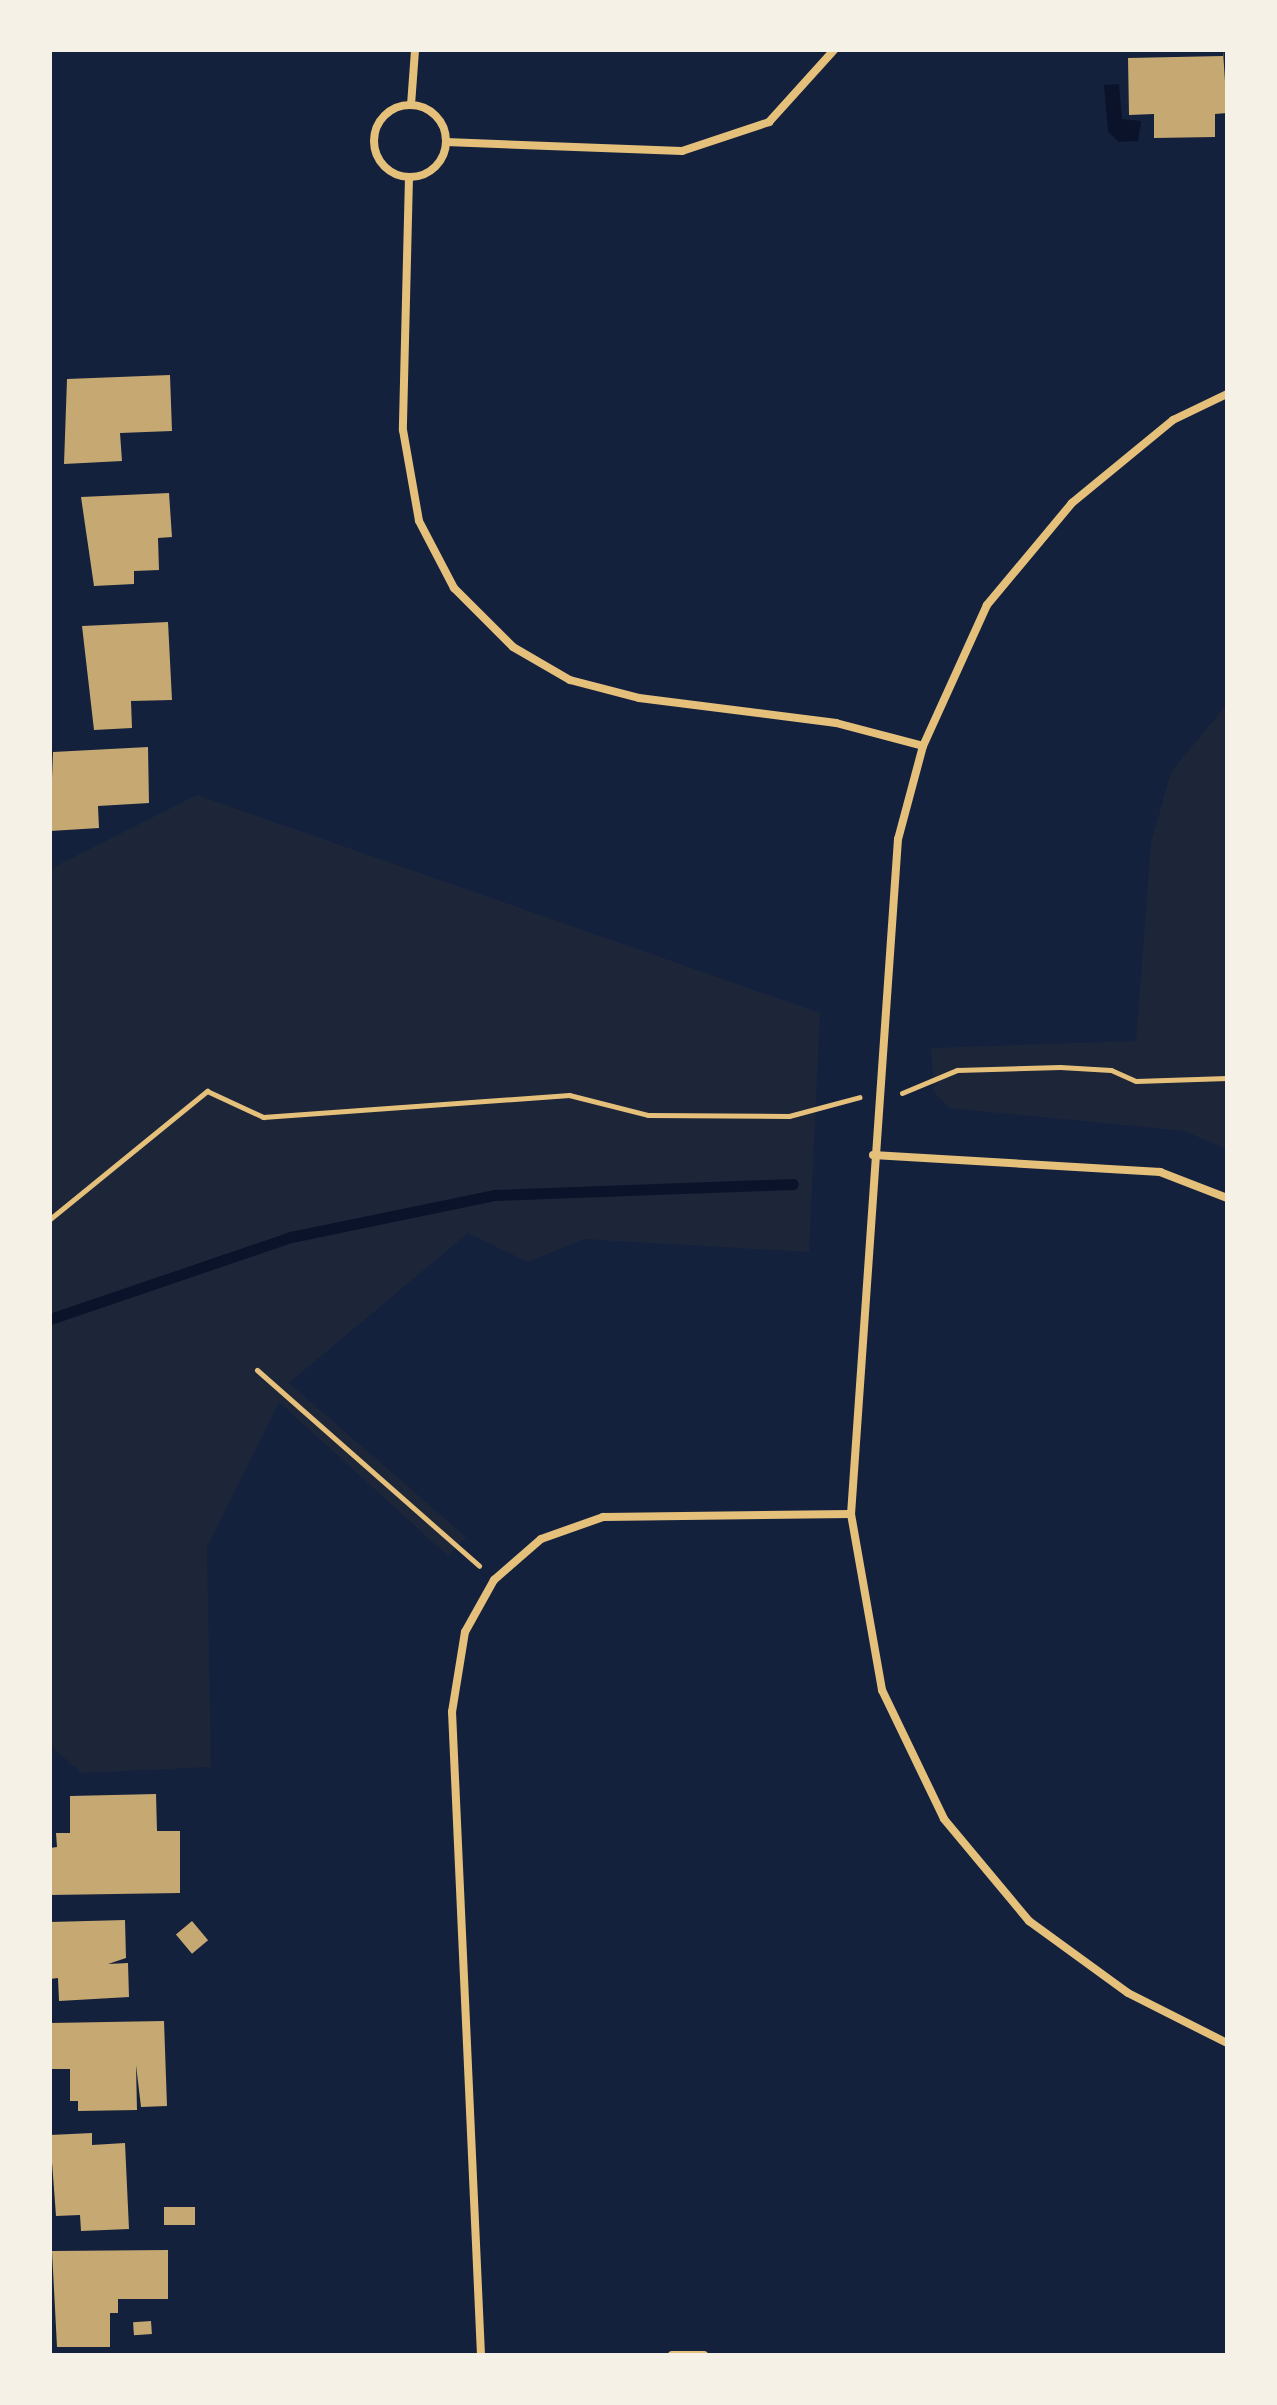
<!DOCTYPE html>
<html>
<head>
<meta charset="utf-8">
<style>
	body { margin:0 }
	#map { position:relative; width:1277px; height:2405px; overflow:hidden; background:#14213d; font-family:"Fira Sans",sans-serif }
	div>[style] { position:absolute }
	.green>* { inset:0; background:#1d2539 }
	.water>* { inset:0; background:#0b132b }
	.stream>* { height:11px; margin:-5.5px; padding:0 5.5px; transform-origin:5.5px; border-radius:5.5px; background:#0b132b }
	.building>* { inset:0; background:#c6a872; transform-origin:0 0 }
	.path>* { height:5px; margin:-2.5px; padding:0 2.5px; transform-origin:2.5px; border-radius:2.5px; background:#e5c07b }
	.minor>* { height:8px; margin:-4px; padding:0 4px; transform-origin:4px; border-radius:4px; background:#e5c07b }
	.minor>.ring { margin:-4px; padding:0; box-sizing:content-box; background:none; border:8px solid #e5c07b; border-radius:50% }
	span { translate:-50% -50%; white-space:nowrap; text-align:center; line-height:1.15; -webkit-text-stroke:8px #f6f1e7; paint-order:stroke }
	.frame { position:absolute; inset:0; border:52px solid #f6f1e7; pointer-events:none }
</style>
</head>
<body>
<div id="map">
	<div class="green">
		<div style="clip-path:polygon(1227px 704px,1227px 1149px,1184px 1131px,949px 1108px,934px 1092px,931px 1048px,1136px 1041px,1151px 843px,1171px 772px)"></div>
		<div style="clip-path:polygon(197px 795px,820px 1013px,809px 1252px,584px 1239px,528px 1262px,468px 1233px,289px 1383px,466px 1537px,448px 1556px,279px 1402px,207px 1547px,211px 1767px,81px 1773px,50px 1745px,50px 869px)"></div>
	</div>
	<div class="water">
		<div style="clip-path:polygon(1119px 84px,1122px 119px,1141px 121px,1138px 141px,1119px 142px,1108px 132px,1104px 85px)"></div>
	</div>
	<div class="stream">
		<div style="left:50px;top:1319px;width:255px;rotate:-18.8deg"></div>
		<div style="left:291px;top:1237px;width:207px;rotate:-11.7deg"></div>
		<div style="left:494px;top:1195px;width:299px;rotate:-2.1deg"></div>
	</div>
	<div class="building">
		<div style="clip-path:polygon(1223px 50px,1227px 113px,1215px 114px,1215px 137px,1154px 138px,1154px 114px,1129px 115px,1128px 58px,1223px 56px)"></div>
		<div style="clip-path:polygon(170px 375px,172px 431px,120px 433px,122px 461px,64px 464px,67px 379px)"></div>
		<div style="clip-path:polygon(169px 493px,172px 537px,158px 538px,159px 570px,134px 571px,134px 584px,94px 586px,81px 497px)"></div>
		<div style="clip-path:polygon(168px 622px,172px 700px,131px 701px,132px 728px,94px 730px,82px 626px)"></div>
		<div style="clip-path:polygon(148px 747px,149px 803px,98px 806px,99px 828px,50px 831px,53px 752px)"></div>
		<div style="clip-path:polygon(156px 1794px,157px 1831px,180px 1831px,180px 1893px,50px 1895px,50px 1848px,57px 1847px,56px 1833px,70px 1833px,70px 1796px)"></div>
		<div style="clip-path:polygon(125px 1920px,126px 1958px,108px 1964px,128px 1963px,129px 1997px,59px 2001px,58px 1978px,50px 1979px,50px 1922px)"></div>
		<div style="left:192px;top:1921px;width:25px;height:21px;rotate:50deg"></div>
		<div style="clip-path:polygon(164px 2021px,167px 2106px,141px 2107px,136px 2065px,137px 2110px,78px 2111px,78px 2101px,70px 2101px,70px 2069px,50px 2069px,50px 2023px)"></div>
		<div style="clip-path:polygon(92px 2133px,92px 2145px,125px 2143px,129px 2229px,81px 2231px,80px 2215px,56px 2216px,50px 2135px)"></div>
		<div style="left:195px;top:2207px;width:18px;height:31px;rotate:90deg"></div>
		<div style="clip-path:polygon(168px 2250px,168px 2299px,118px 2299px,118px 2313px,110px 2313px,110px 2347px,57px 2347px,52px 2251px)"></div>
		<div style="left:151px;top:2321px;width:13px;height:18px;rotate:86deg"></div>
	</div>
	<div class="path">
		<div style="left:902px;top:1093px;width:60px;rotate:-22.7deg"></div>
		<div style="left:957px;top:1070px;width:103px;rotate:-1.7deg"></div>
		<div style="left:1060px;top:1067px;width:51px;rotate:3.4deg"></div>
		<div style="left:1111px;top:1070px;width:27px;rotate:24deg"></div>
		<div style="left:1136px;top:1081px;width:91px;rotate:-1.9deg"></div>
		<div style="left:50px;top:1219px;width:203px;rotate:-39.2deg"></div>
		<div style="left:207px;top:1091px;width:62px;rotate:24.9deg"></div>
		<div style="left:263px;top:1117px;width:307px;rotate:-4.1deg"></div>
		<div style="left:569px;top:1095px;width:81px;rotate:14.2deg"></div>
		<div style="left:648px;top:1115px;width:141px;rotate:0.4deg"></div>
		<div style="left:789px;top:1116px;width:73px;rotate:-15deg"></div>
		<div style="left:257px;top:1370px;width:296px;rotate:41.4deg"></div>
	</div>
	<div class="minor">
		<div style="left:411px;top:105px;width:55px;rotate:-85.8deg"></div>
		<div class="ring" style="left:374px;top:105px;width:64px;height:64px"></div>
		<div style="left:446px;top:142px;width:236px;rotate:2.2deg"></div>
		<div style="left:682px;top:151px;width:92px;rotate:-18.4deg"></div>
		<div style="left:769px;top:122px;width:97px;rotate:-47.9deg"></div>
		<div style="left:409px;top:177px;width:253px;rotate:91.4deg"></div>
		<div style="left:403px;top:430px;width:92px;rotate:80deg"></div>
		<div style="left:419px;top:521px;width:76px;rotate:62.4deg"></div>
		<div style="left:454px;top:588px;width:83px;rotate:45deg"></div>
		<div style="left:513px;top:647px;width:66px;rotate:30.1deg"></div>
		<div style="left:570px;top:680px;width:71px;rotate:14.6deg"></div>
		<div style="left:639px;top:698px;width:199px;rotate:7.2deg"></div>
		<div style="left:836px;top:723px;width:90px;rotate:14.8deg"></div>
		<div style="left:1227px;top:394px;width:60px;rotate:154.3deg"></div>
		<div style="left:1173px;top:420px;width:131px;rotate:140.6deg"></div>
		<div style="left:1072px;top:503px;width:133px;rotate:129.8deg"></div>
		<div style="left:987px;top:605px;width:155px;rotate:114.4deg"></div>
		<div style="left:923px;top:746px;width:96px;rotate:105deg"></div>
		<div style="left:898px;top:839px;width:677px;rotate:93.98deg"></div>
		<div style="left:851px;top:1514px;width:179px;rotate:80deg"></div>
		<div style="left:882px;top:1690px;width:143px;rotate:64.3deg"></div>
		<div style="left:944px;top:1819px;width:133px;rotate:50.2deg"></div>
		<div style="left:1029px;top:1921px;width:122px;rotate:36deg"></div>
		<div style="left:1128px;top:1993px;width:111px;rotate:26.8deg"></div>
		<div style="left:873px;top:1155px;width:288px;rotate:3.4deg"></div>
		<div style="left:1160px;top:1172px;width:72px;rotate:21.2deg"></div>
		<div style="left:481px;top:2355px;width:644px;rotate:-92.58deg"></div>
		<div style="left:452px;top:1712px;width:81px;rotate:-80.8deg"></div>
		<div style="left:465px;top:1632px;width:60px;rotate:-60.9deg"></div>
		<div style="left:494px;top:1580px;width:62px;rotate:-41.1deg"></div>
		<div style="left:541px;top:1539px;width:66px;rotate:-19.5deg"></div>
		<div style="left:603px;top:1517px;width:248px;rotate:-0.7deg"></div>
		<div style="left:672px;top:2355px;width:32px"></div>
	</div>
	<div class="frame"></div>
</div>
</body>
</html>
